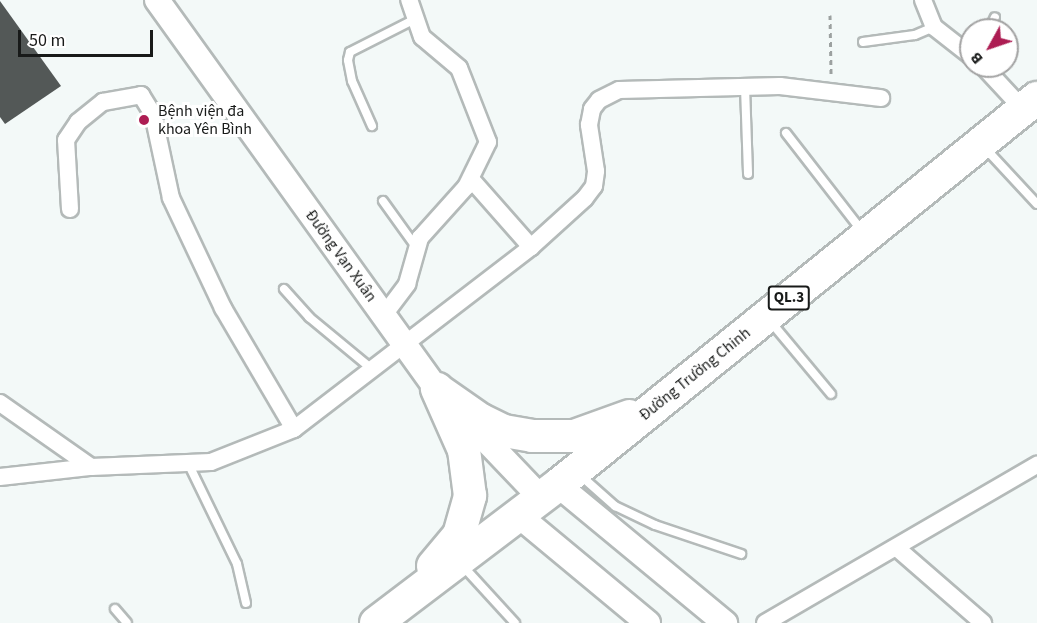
<!DOCTYPE html>
<html>
<head>
<meta charset="utf-8">
<style>
	body { margin:0 }
	#map { position:relative; width:1037px; height:623px; overflow:hidden; background:#f3f9f8; font-family:"Source Sans 3",sans-serif }
	div>[style] { position:absolute }
	.building>* { inset:0; background:#535857 }
	.path>* { height:3px; margin-top:-1.5px; transform-origin:0; background:repeating-linear-gradient(90deg,#9ca1a0 0 4.5px,transparent 0 9px) }
	.roads { filter:drop-shadow(2px 0 #b4bab9) drop-shadow(-2px 0 #b4bab9) drop-shadow(0 2px #b4bab9) drop-shadow(0 -2px #b4bab9) }
	.lane>* { height:8px; margin:-4px; padding:0 4px; transform-origin:4px; border-radius:4px; background:#fff }
	.street>* { height:16px; margin:-8px; padding:0 8px; transform-origin:8px; border-radius:8px; background:#fff }
	.secondary>* { height:24px; margin:-12px; padding:0 12px; transform-origin:12px; border-radius:12px; background:#fff }
	.highway>* { height:32px; margin:-16px; padding:0 16px; transform-origin:16px; border-radius:16px; background:#fff }
	.dots>* { width:16px; height:16px; translate:-50% -50%; box-sizing:border-box; border:3px solid #fff; border-radius:50% }
	span { translate:-50% -50%; white-space:nowrap; text-align:center; line-height:1.15; -webkit-text-stroke:6px #fff; paint-order:stroke }
	.shield-label span { padding:2px 4px; background:#fff; border:2px solid; border-radius:4px; -webkit-text-stroke-width:0 }
	.shield-label { font-size:15px; color:#181a19; font-weight:700 }
	.poi-label { font-size:16px; color:#181a19 }
	.left { translate:0 -50%; text-align:left }
	.street-label { font-size:16px; color:#181a19 }
	.north { position:absolute; left:959px; top:18px; width:60px; height:60px; box-sizing:border-box; background:#fff; border:2px solid #a3a3a3; border-radius:50%; rotate:230deg; font-size:16px; font-weight:700; line-height:24px; text-align:center; color:#181a19 }
	.north::after { content:''; display:block; margin:auto; width:21px; height:27px; background:#ad1d53; clip-path:polygon(50% 0,100% 100%,50% 72%,0 100%) }
	.scale { position:absolute; left:18px; top:30px; width:135px; height:27px; box-sizing:border-box; border:3px solid #181a19; border-top:0; padding-left:8px; font-size:18px; line-height:21px; white-space:nowrap; color:#181a19; -webkit-text-stroke:4px #fff; paint-order:stroke }
</style>
</head>
<body>
<div id="map">
	<div class="building">
		<div style="clip-path:polygon(0 1px,61px 86px,5px 124px,0 117px)"></div>
	</div>
	<div class="path">
		<div style="left:830px;top:15px;width:60px;rotate:89deg"></div>
	</div>
	<div class="roads">
		<div class="lane">
			<div style="left:989px;top:30px;width:14px;rotate:-65deg"></div>
			<div style="left:863px;top:42px;width:52px;rotate:-7.7deg"></div>
			<div style="left:915px;top:35px;width:21px;rotate:-23deg"></div>
			<div style="left:745px;top:87px;width:87px;rotate:88deg"></div>
			<div style="left:372px;top:126px;width:49px;rotate:-114deg"></div>
			<div style="left:352px;top:81px;width:21px;rotate:-101deg"></div>
			<div style="left:348px;top:60px;width:8px;rotate:-76deg"></div>
			<div style="left:350px;top:52px;width:73px;rotate:-26.9deg"></div>
			<div style="left:786px;top:133px;width:124px;rotate:52.2deg"></div>
			<div style="left:985px;top:148px;width:76px;rotate:47.1deg"></div>
			<div style="left:383px;top:201px;width:57px;rotate:54.3deg"></div>
			<div style="left:284px;top:289px;width:38px;rotate:48deg"></div>
			<div style="left:309px;top:317px;width:83px;rotate:39.6deg"></div>
			<div style="left:770px;top:321px;width:95px;rotate:50.1deg"></div>
			<div style="left:188px;top:463px;width:112px;rotate:64.1deg"></div>
			<div style="left:237px;top:564px;width:40px;rotate:77deg"></div>
			<div style="left:580px;top:475px;width:47px;rotate:41.5deg"></div>
			<div style="left:615px;top:506px;width:44px;rotate:25.4deg"></div>
			<div style="left:655px;top:525px;width:91px;rotate:18.6deg"></div>
			<div style="left:461px;top:564px;width:80px;rotate:47.5deg"></div>
			<div style="left:115px;top:609px;width:18px;rotate:49deg"></div>
		</div>
		<div class="street">
			<div style="left:923px;top:0;width:29px;rotate:68deg"></div>
			<div style="left:934px;top:27px;width:47px;rotate:38.1deg"></div>
			<div style="left:983px;top:66px;width:59px;rotate:47.1deg"></div>
			<div style="left:471px;top:179px;width:91px;rotate:48.6deg"></div>
			<div style="left:70px;top:209px;width:69px;rotate:-93.3deg"></div>
			<div style="left:66px;top:140px;width:22px;rotate:-56deg"></div>
			<div style="left:78px;top:122px;width:32px;rotate:-39deg"></div>
			<div style="left:103px;top:102px;width:39px;rotate:-10deg"></div>
			<div style="left:141px;top:95px;width:22px;rotate:58deg"></div>
			<div style="left:153px;top:114px;width:86px;rotate:77.9deg"></div>
			<div style="left:171px;top:198px;width:122px;rotate:64.7deg"></div>
			<div style="left:223px;top:308px;width:140px;rotate:59.6deg"></div>
			<div style="left:384px;top:315px;width:39px;rotate:-53deg"></div>
			<div style="left:407px;top:284px;width:48px;rotate:-74.2deg"></div>
			<div style="left:420px;top:238px;width:69px;rotate:-48deg"></div>
			<div style="left:466px;top:187px;width:50px;rotate:-63.9deg"></div>
			<div style="left:488px;top:142px;width:79px;rotate:-111.4deg"></div>
			<div style="left:459px;top:68px;width:48px;rotate:-140deg"></div>
			<div style="left:422px;top:37px;width:39px;rotate:-109deg"></div>
			<div style="left:0;top:403px;width:111px;rotate:35.1deg"></div>
			<div style="left:0;top:477px;width:92px;rotate:-6.3deg"></div>
			<div style="left:91px;top:467px;width:120px;rotate:-2.4deg"></div>
			<div style="left:211px;top:462px;width:89px;rotate:-21.7deg"></div>
			<div style="left:294px;top:429px;width:299px;rotate:-37.5deg"></div>
			<div style="left:531px;top:247px;width:73px;rotate:-42.2deg"></div>
			<div style="left:585px;top:198px;width:15px;rotate:-53deg"></div>
			<div style="left:594px;top:186px;width:15px;rotate:-82deg"></div>
			<div style="left:596px;top:171px;width:47px;rotate:-98.7deg"></div>
			<div style="left:589px;top:125px;width:16px;rotate:-79deg"></div>
			<div style="left:592px;top:109px;width:11px;rotate:-52deg"></div>
			<div style="left:599px;top:100px;width:22px;rotate:-27deg"></div>
			<div style="left:619px;top:90px;width:161px;rotate:-1.4deg"></div>
			<div style="left:780px;top:86px;width:102px;rotate:6.8deg"></div>
			<div style="left:898px;top:549px;width:113px;rotate:41deg"></div>
			<div style="left:765px;top:623px;width:315px;rotate:-30.2deg"></div>
		</div>
		<div class="secondary">
			<div style="left:157px;top:0;width:479px;rotate:54.3deg"></div>
			<div style="left:437px;top:389px;width:151px;rotate:46.3deg"></div>
			<div style="left:558px;top:485px;width:217px;rotate:39.6deg"></div>
			<div style="left:518px;top:515px;width:169px;rotate:39.7deg"></div>
		</div>
		<div class="highway">
			<div style="left:438px;top:390px;width:52px;rotate:34.9deg"></div>
			<div style="left:481px;top:420px;width:25px;rotate:26deg"></div>
			<div style="left:504px;top:431px;width:28px;rotate:10deg"></div>
			<div style="left:532px;top:436px;width:42px"></div>
			<div style="left:574px;top:436px;width:59px;rotate:-19.7deg"></div>
			<div style="left:433px;top:566px;width:40px;rotate:-50deg"></div>
			<div style="left:459px;top:535px;width:41px;rotate:-74.2deg"></div>
			<div style="left:470px;top:496px;width:46px;rotate:-97.4deg"></div>
			<div style="left:464px;top:450px;width:67px;rotate:-113.9deg"></div>
			<div style="left:376px;top:623px;width:228px;rotate:-37.2deg"></div>
			<div style="left:558px;top:485px;width:616px;rotate:-38.94deg"></div>
		</div>
	</div>
	<div class="dots">
		<div style="left:144px;top:120px;background:#ad1d53"></div>
	</div>
	<div class="shield-label">
		<span style="left:789px;top:298px">QL.3</span>
	</div>
	<div class="poi-label">
		<span class="left" style="left:158px;top:120px">Bệnh viện đa<br>khoa Yên Bình</span>
	</div>
	<div class="street-label">
		<span style="left:341px;top:256px;rotate:54deg">Đường Vạn Xuân</span>
		<span style="left:695px;top:374px;rotate:-39deg">Đường Trường Chinh</span>
	</div>
	<div class="north">B</div>
	<div class="scale">50 m</div>
</div>
</body>
</html>
